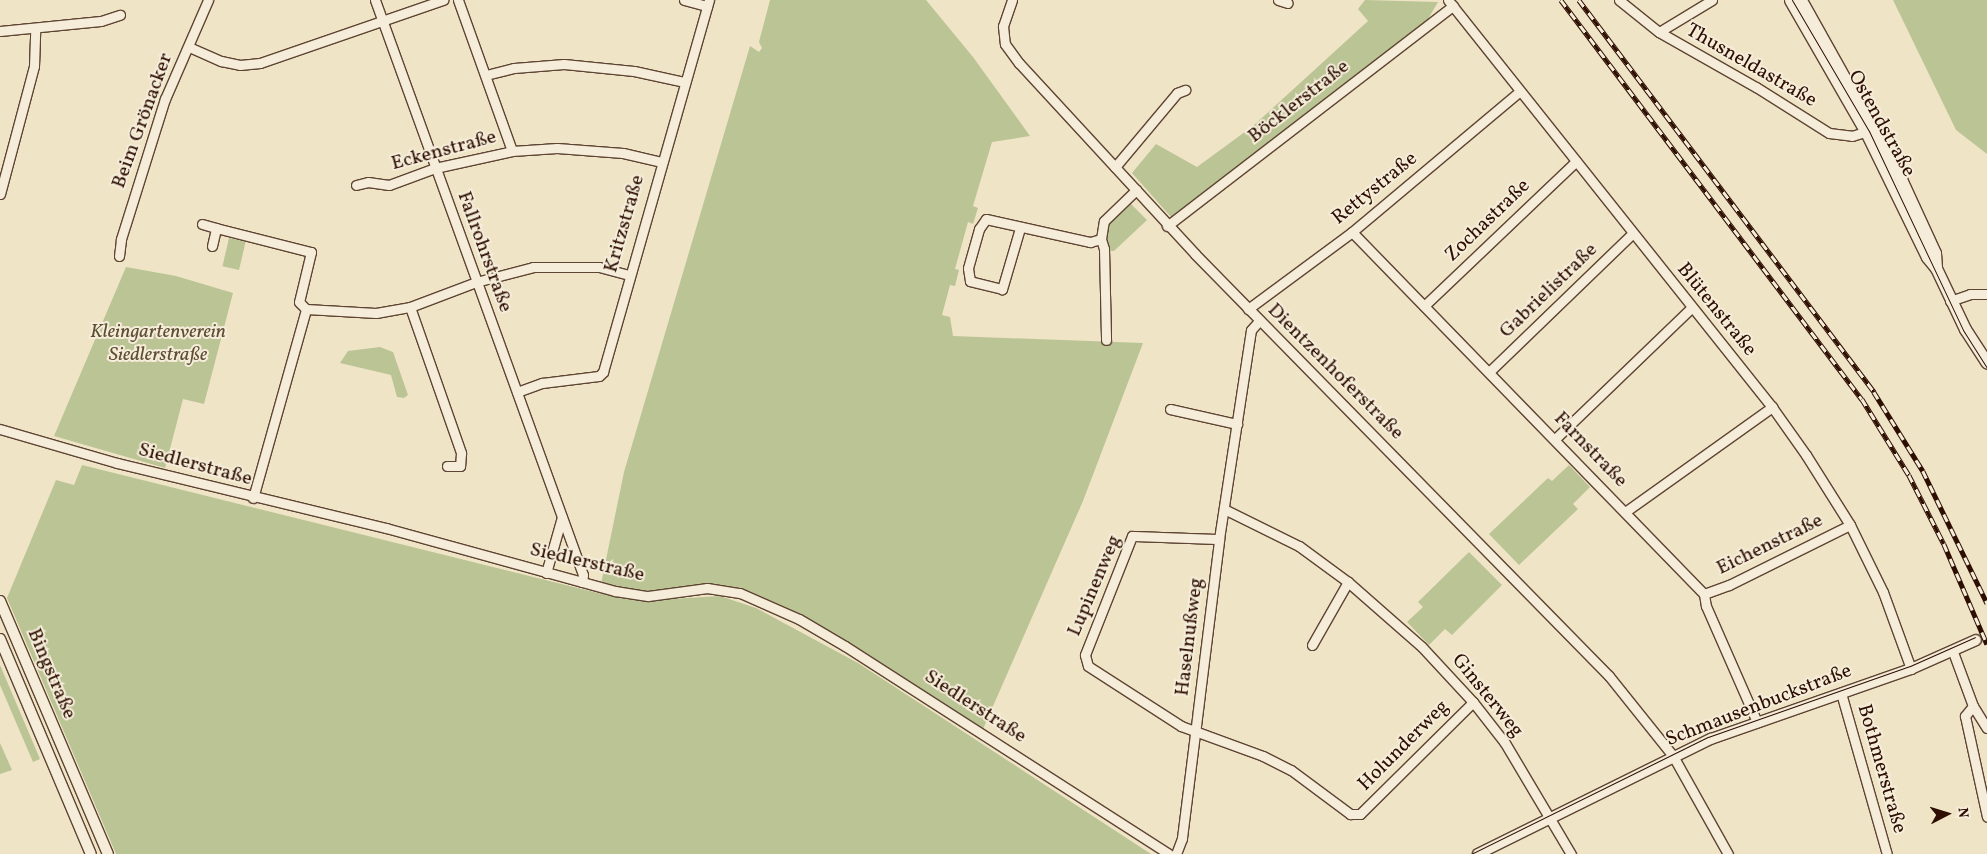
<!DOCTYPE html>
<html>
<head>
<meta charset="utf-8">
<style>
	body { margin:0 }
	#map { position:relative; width:1987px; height:854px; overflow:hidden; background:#f0e4c6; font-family:Vollkorn,serif }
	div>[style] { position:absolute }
	.green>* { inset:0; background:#bbc494; transform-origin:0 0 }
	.tertiary-tunnel>* { height:10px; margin-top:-5px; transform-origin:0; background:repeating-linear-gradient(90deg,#d3c4a8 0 10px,transparent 0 15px) }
	.roads { filter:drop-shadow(1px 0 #5e4432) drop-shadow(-1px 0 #5e4432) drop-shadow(0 1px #5e4432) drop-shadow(0 -1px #5e4432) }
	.minor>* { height:9px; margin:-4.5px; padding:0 4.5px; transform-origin:4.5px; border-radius:4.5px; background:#f5edda }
	.tertiary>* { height:10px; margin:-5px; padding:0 5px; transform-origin:5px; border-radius:5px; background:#f5edda }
	.secondary>* { height:11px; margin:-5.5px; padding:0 5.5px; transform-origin:5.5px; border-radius:5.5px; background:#f5edda }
	.tram>* { height:1px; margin:-0.5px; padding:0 0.5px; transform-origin:0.5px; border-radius:0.5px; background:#2d0e00 }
	.rail>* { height:4.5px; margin-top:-2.25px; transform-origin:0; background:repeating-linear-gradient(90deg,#f5edda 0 8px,#2d0e00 0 16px); box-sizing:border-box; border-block:1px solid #2d0e00 }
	span { translate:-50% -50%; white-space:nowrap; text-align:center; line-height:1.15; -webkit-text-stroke:4px #f5edda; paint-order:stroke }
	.street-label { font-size:20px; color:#2d0e00 }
	.park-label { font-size:20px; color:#5f4e34; font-style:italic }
	.north { position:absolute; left:1922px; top:789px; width:50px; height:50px; -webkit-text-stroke:4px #f5edda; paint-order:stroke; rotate:85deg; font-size:14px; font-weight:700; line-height:20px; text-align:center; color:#2d0e00 }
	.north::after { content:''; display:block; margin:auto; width:18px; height:22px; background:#2d0e00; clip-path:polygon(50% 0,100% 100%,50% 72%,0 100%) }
</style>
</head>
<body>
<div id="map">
	<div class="green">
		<div style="clip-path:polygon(770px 0,926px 0,973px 57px,1030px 136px,992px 142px,973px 206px,978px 208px,973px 224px,968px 222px,955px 269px,959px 270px,955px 286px,950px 285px,942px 315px,950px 317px,953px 336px,1143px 343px,1083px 501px,983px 729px,817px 624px,740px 589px,706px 585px,648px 592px,601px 584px,624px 472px,750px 46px,759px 52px,762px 48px,759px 42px)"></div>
		<div style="clip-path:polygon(1365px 0,1438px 2px,1428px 19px,1171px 217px,1132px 173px,1156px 144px,1197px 167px,1253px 126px,1368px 21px,1358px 9px)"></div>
		<div style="clip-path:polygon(1893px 0,1987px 0,1987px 154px,1956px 130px)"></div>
		<div style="clip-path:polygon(1129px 202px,1147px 220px,1114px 251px,1108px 251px,1108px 226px)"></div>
		<div style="left:229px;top:238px;width:17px;height:29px;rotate:13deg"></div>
		<div style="clip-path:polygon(126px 267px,176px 276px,233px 293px,204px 404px,183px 399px,165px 468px,54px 436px)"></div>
		<div style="clip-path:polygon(380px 347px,393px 352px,408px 395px,404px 398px,397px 397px,391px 375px,340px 363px,348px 351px)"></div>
		<div style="clip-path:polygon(82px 465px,598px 593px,640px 601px,720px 596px,756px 608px,858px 663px,1151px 854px,116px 854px,7px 598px,56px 480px,74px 485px)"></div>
		<div style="clip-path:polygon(1569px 465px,1590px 487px,1573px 504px,1578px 509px,1519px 565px,1489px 534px,1548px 478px,1552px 481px)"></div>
		<div style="clip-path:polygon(1469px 552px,1502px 585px,1452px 635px,1445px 629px,1429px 645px,1407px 622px,1423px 607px,1418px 602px)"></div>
		<div style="clip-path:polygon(0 665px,40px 759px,33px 762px,0 685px)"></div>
		<div style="clip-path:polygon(0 743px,12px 770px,0 774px)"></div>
	</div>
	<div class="tertiary-tunnel">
		<div style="left:1976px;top:640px;width:12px;rotate:-24deg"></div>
	</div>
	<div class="roads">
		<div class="minor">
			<div style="left:375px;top:0;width:611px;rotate:70.11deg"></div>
			<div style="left:583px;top:575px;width:7px;rotate:98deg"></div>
			<div style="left:458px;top:0;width:160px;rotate:70.3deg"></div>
			<div style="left:684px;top:0;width:24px;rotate:15deg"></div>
			<div style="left:1012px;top:0;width:28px;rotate:109deg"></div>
			<div style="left:1003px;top:26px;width:18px;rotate:84deg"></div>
			<div style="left:1005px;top:44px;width:24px;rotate:54deg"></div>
			<div style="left:1019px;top:63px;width:260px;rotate:47.3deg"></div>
			<div style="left:1195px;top:254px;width:591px;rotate:45.55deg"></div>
			<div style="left:1609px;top:676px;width:102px;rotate:51.3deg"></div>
			<div style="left:1673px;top:756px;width:112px;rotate:60.7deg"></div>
			<div style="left:1278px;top:0;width:10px;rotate:17deg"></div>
			<div style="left:1448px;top:0;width:520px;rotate:51.48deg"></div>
			<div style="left:1772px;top:407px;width:59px;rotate:54.7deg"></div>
			<div style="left:1806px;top:455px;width:83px;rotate:57.8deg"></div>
			<div style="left:1850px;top:525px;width:75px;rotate:63.8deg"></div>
			<div style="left:1883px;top:592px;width:82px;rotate:70deg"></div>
			<div style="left:1619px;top:0;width:51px;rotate:38.7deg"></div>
			<div style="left:1659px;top:32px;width:112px;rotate:29.6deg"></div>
			<div style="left:1756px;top:87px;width:86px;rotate:32.2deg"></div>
			<div style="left:1829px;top:133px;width:23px;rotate:7deg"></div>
			<div style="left:1852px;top:136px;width:19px;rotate:-18deg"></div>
			<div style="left:0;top:31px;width:101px;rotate:-5.7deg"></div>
			<div style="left:101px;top:21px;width:20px;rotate:-18deg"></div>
			<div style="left:1659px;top:32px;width:62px;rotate:-31.1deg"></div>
			<div style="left:189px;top:47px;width:35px;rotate:24deg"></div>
			<div style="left:221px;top:61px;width:19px;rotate:12deg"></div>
			<div style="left:240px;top:65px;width:20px;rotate:-6deg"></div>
			<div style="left:260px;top:63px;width:194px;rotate:-19deg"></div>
			<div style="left:486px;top:75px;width:29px;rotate:-14deg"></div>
			<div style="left:514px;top:68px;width:50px;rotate:-4.6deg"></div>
			<div style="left:564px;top:64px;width:70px;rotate:5.7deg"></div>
			<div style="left:634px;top:71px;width:51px;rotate:12.4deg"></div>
			<div style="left:1115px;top:167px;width:97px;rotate:-50deg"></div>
			<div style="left:1177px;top:93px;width:9px;rotate:-21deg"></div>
			<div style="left:356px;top:185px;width:12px;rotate:-14deg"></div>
			<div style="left:368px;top:182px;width:21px;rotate:8deg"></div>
			<div style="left:389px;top:185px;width:49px;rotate:-20.3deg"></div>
			<div style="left:435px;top:168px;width:79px;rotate:-12.4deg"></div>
			<div style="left:512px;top:151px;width:45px;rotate:-3.8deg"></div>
			<div style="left:557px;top:148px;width:66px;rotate:4.3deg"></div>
			<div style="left:623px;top:153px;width:39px;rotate:13deg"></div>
			<div style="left:0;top:194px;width:132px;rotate:-75.1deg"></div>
			<div style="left:34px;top:66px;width:38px;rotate:-88deg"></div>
			<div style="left:202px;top:224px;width:15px;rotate:16deg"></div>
			<div style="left:1167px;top:226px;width:361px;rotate:-37.6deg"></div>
			<div style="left:1020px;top:228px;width:64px;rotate:106.4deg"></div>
			<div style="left:1002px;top:289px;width:33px;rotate:-166deg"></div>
			<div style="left:970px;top:281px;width:13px;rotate:-99deg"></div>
			<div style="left:968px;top:268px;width:41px;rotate:-74.2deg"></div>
			<div style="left:979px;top:229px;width:12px;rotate:-55deg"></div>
			<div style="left:986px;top:219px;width:107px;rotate:12.5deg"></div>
			<div style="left:1090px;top:242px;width:11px;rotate:-15deg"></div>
			<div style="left:1101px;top:239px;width:18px;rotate:-81deg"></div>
			<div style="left:1104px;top:221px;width:45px;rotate:-44.1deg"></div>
			<div style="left:1352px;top:232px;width:505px;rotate:45.8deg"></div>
			<div style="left:1704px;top:594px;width:12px;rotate:81deg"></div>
			<div style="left:1706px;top:606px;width:127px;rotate:66.3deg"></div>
			<div style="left:1101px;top:239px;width:10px;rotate:73deg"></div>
			<div style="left:1104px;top:249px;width:91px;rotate:88.7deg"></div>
			<div style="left:212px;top:246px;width:18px;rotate:-77deg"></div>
			<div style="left:216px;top:228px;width:98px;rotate:14.2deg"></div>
			<div style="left:311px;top:252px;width:51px;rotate:103.5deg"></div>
			<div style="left:299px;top:302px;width:10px;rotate:45deg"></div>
			<div style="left:119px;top:256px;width:17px;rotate:-83deg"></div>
			<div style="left:121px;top:239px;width:147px;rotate:-72.6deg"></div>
			<div style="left:165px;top:99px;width:108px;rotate:-66.5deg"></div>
			<div style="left:1950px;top:301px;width:21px;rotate:-19deg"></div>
			<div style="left:1970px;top:294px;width:17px"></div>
			<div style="left:1424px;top:306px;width:210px;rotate:-43.6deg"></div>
			<div style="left:410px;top:307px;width:155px;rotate:70.7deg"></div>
			<div style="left:461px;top:453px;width:13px;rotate:94deg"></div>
			<div style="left:460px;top:466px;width:13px;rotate:180deg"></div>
			<div style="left:1248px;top:309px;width:129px;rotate:-36.5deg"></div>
			<div style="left:1352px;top:232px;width:219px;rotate:-40deg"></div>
			<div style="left:1489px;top:372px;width:199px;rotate:-44deg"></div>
			<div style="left:517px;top:392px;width:27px;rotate:-20deg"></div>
			<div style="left:542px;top:383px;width:57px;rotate:-7deg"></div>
			<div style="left:599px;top:376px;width:6px;rotate:-45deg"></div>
			<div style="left:603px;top:372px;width:387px;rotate:-74.1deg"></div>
			<div style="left:1170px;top:409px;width:69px;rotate:12.6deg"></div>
			<div style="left:0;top:429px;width:122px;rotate:16.2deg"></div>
			<div style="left:117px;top:463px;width:277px;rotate:13.6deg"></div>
			<div style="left:386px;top:528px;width:238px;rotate:15.4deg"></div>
			<div style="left:615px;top:591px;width:33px;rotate:9deg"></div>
			<div style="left:648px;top:596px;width:60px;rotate:-7.7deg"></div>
			<div style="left:707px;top:588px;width:33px;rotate:9deg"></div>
			<div style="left:740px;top:593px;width:64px;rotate:23.8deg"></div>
			<div style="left:799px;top:619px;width:53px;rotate:30.4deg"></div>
			<div style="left:845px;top:646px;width:385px;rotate:32.7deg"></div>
			<div style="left:1555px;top:439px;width:190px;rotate:-43.9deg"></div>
			<div style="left:253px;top:498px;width:196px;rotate:-74.3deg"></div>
			<div style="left:306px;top:309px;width:70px;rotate:3.3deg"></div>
			<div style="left:376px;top:313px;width:35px;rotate:-10deg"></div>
			<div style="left:410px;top:307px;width:71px;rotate:-20.7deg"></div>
			<div style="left:476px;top:282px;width:59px;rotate:-14.7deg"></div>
			<div style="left:533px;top:267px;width:66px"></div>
			<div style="left:599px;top:267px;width:30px;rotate:15deg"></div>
			<div style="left:1224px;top:509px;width:84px;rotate:26.3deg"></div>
			<div style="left:1299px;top:546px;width:61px;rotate:36.3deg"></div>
			<div style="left:1348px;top:582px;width:98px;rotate:41.3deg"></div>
			<div style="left:1422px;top:647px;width:75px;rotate:47.2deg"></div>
			<div style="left:1473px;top:702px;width:52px;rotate:52deg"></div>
			<div style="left:1505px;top:743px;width:129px;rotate:59.3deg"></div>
			<div style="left:1625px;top:512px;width:181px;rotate:-35.5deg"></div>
			<div style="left:1219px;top:539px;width:87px;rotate:-178deg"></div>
			<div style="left:1132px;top:536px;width:128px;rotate:111.6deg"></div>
			<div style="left:1085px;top:655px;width:11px;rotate:75deg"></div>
			<div style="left:1088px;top:666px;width:111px;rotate:32.8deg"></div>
			<div style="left:1181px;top:726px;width:87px;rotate:20.1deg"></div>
			<div style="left:1263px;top:756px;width:31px;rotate:27deg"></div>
			<div style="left:1291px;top:770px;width:74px;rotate:36.7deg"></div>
			<div style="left:1350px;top:814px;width:10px"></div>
			<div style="left:1360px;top:814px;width:159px;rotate:-44.7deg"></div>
			<div style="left:546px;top:573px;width:58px;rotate:-74.1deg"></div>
			<div style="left:1704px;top:594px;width:27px;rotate:-20deg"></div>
			<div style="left:1729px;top:585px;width:135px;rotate:-26.4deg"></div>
			<div style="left:1312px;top:645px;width:73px;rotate:-60.3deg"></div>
			<div style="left:1953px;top:652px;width:58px;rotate:69.7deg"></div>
			<div style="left:1973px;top:706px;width:13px;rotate:129deg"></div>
			<div style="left:1965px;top:716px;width:103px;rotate:77.7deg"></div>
			<div style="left:1841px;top:693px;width:167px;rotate:74.1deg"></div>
			<div style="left:1973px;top:706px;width:26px;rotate:58deg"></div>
			<div style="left:1176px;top:854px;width:17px;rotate:-69deg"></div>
			<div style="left:1182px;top:838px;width:301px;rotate:-82.9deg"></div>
			<div style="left:1219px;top:539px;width:211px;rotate:-81.3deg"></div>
			<div style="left:1251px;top:330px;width:13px;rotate:-48deg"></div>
		</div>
		<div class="tertiary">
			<div style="left:0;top:601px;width:275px;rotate:66.9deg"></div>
			<div style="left:0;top:639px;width:233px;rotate:67.1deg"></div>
			<div style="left:1478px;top:854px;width:260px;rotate:-26.3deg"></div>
			<div style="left:1711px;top:739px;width:212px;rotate:-19.3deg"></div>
			<div style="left:1911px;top:669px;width:71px;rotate:-24deg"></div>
		</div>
		<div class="secondary">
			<div style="left:1790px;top:0;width:152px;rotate:60.1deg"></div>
			<div style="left:1866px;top:132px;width:139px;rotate:64deg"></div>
			<div style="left:1927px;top:257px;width:14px;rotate:51deg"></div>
			<div style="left:1936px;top:268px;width:68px;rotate:64.6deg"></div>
			<div style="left:1965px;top:329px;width:40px;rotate:57.1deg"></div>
			<div style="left:1801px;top:0;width:205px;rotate:60.8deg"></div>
			<div style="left:1901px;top:179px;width:81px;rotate:65.3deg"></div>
			<div style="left:1935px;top:253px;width:15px;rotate:86deg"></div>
		</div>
	</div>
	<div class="tram">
		<div style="left:1792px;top:0;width:152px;rotate:59.6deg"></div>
		<div style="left:1869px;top:131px;width:220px;rotate:64.7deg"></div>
		<div style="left:1963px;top:330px;width:45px;rotate:57.7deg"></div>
		<div style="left:1471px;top:854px;width:264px;rotate:-26.3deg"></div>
		<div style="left:1708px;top:737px;width:214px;rotate:-19.4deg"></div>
		<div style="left:1910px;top:666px;width:71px;rotate:-24deg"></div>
	</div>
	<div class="rail">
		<div style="left:1561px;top:0;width:500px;rotate:53deg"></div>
		<div style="left:1862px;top:399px;width:89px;rotate:58.3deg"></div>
		<div style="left:1909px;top:475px;width:77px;rotate:63.1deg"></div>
		<div style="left:1944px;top:544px;width:109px;rotate:66.7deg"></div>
		<div style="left:1579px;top:0;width:491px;rotate:53deg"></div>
		<div style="left:1874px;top:392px;width:93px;rotate:58.2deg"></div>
		<div style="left:1923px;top:471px;width:147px;rotate:64.1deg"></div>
	</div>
	<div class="street-label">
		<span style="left:1751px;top:66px;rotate:30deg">Thusneldastraße</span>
		<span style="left:1299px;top:102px;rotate:-38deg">Böcklerstraße</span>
		<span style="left:143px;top:121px;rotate:-70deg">Beim Grönacker</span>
		<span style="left:1881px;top:124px;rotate:61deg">Ostendstraße</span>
		<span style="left:444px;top:151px;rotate:-15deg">Eckenstraße</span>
		<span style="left:1375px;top:189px;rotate:-39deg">Rettystraße</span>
		<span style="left:1488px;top:221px;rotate:-44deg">Zochastraße</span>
		<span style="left:625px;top:224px;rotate:-74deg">Kritzstraße</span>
		<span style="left:484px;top:252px;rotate:70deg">Fallrohrstraße</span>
		<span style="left:1549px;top:291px;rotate:-44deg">Gabrielistraße</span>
		<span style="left:1716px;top:310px;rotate:51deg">Blütenstraße</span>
		<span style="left:1335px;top:372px;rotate:45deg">Dientzenhoferstraße</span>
		<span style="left:1590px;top:450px;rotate:46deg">Farnstraße</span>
		<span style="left:195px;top:465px;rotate:15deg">Siedlerstraße</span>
		<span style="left:1770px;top:545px;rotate:-26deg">Eichenstraße</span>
		<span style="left:587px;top:563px;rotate:13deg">Siedlerstraße</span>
		<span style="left:1095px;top:586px;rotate:-67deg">Lupinenweg</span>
		<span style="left:1190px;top:637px;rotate:-83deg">Haselnußweg</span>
		<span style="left:51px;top:674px;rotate:67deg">Bingstraße</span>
		<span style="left:1487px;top:696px;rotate:51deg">Ginsterweg</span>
		<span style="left:1759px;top:706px;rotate:-21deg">Schmausenbuckstraße</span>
		<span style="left:975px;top:707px;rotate:33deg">Siedlerstraße</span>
		<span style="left:1404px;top:746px;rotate:-45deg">Holunderweg</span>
		<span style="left:1881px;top:769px;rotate:74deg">Bothmerstraße</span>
	</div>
	<div class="park-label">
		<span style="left:158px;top:344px">Kleingartenverein<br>Siedlerstraße</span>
	</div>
	<div class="north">N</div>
</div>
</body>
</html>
